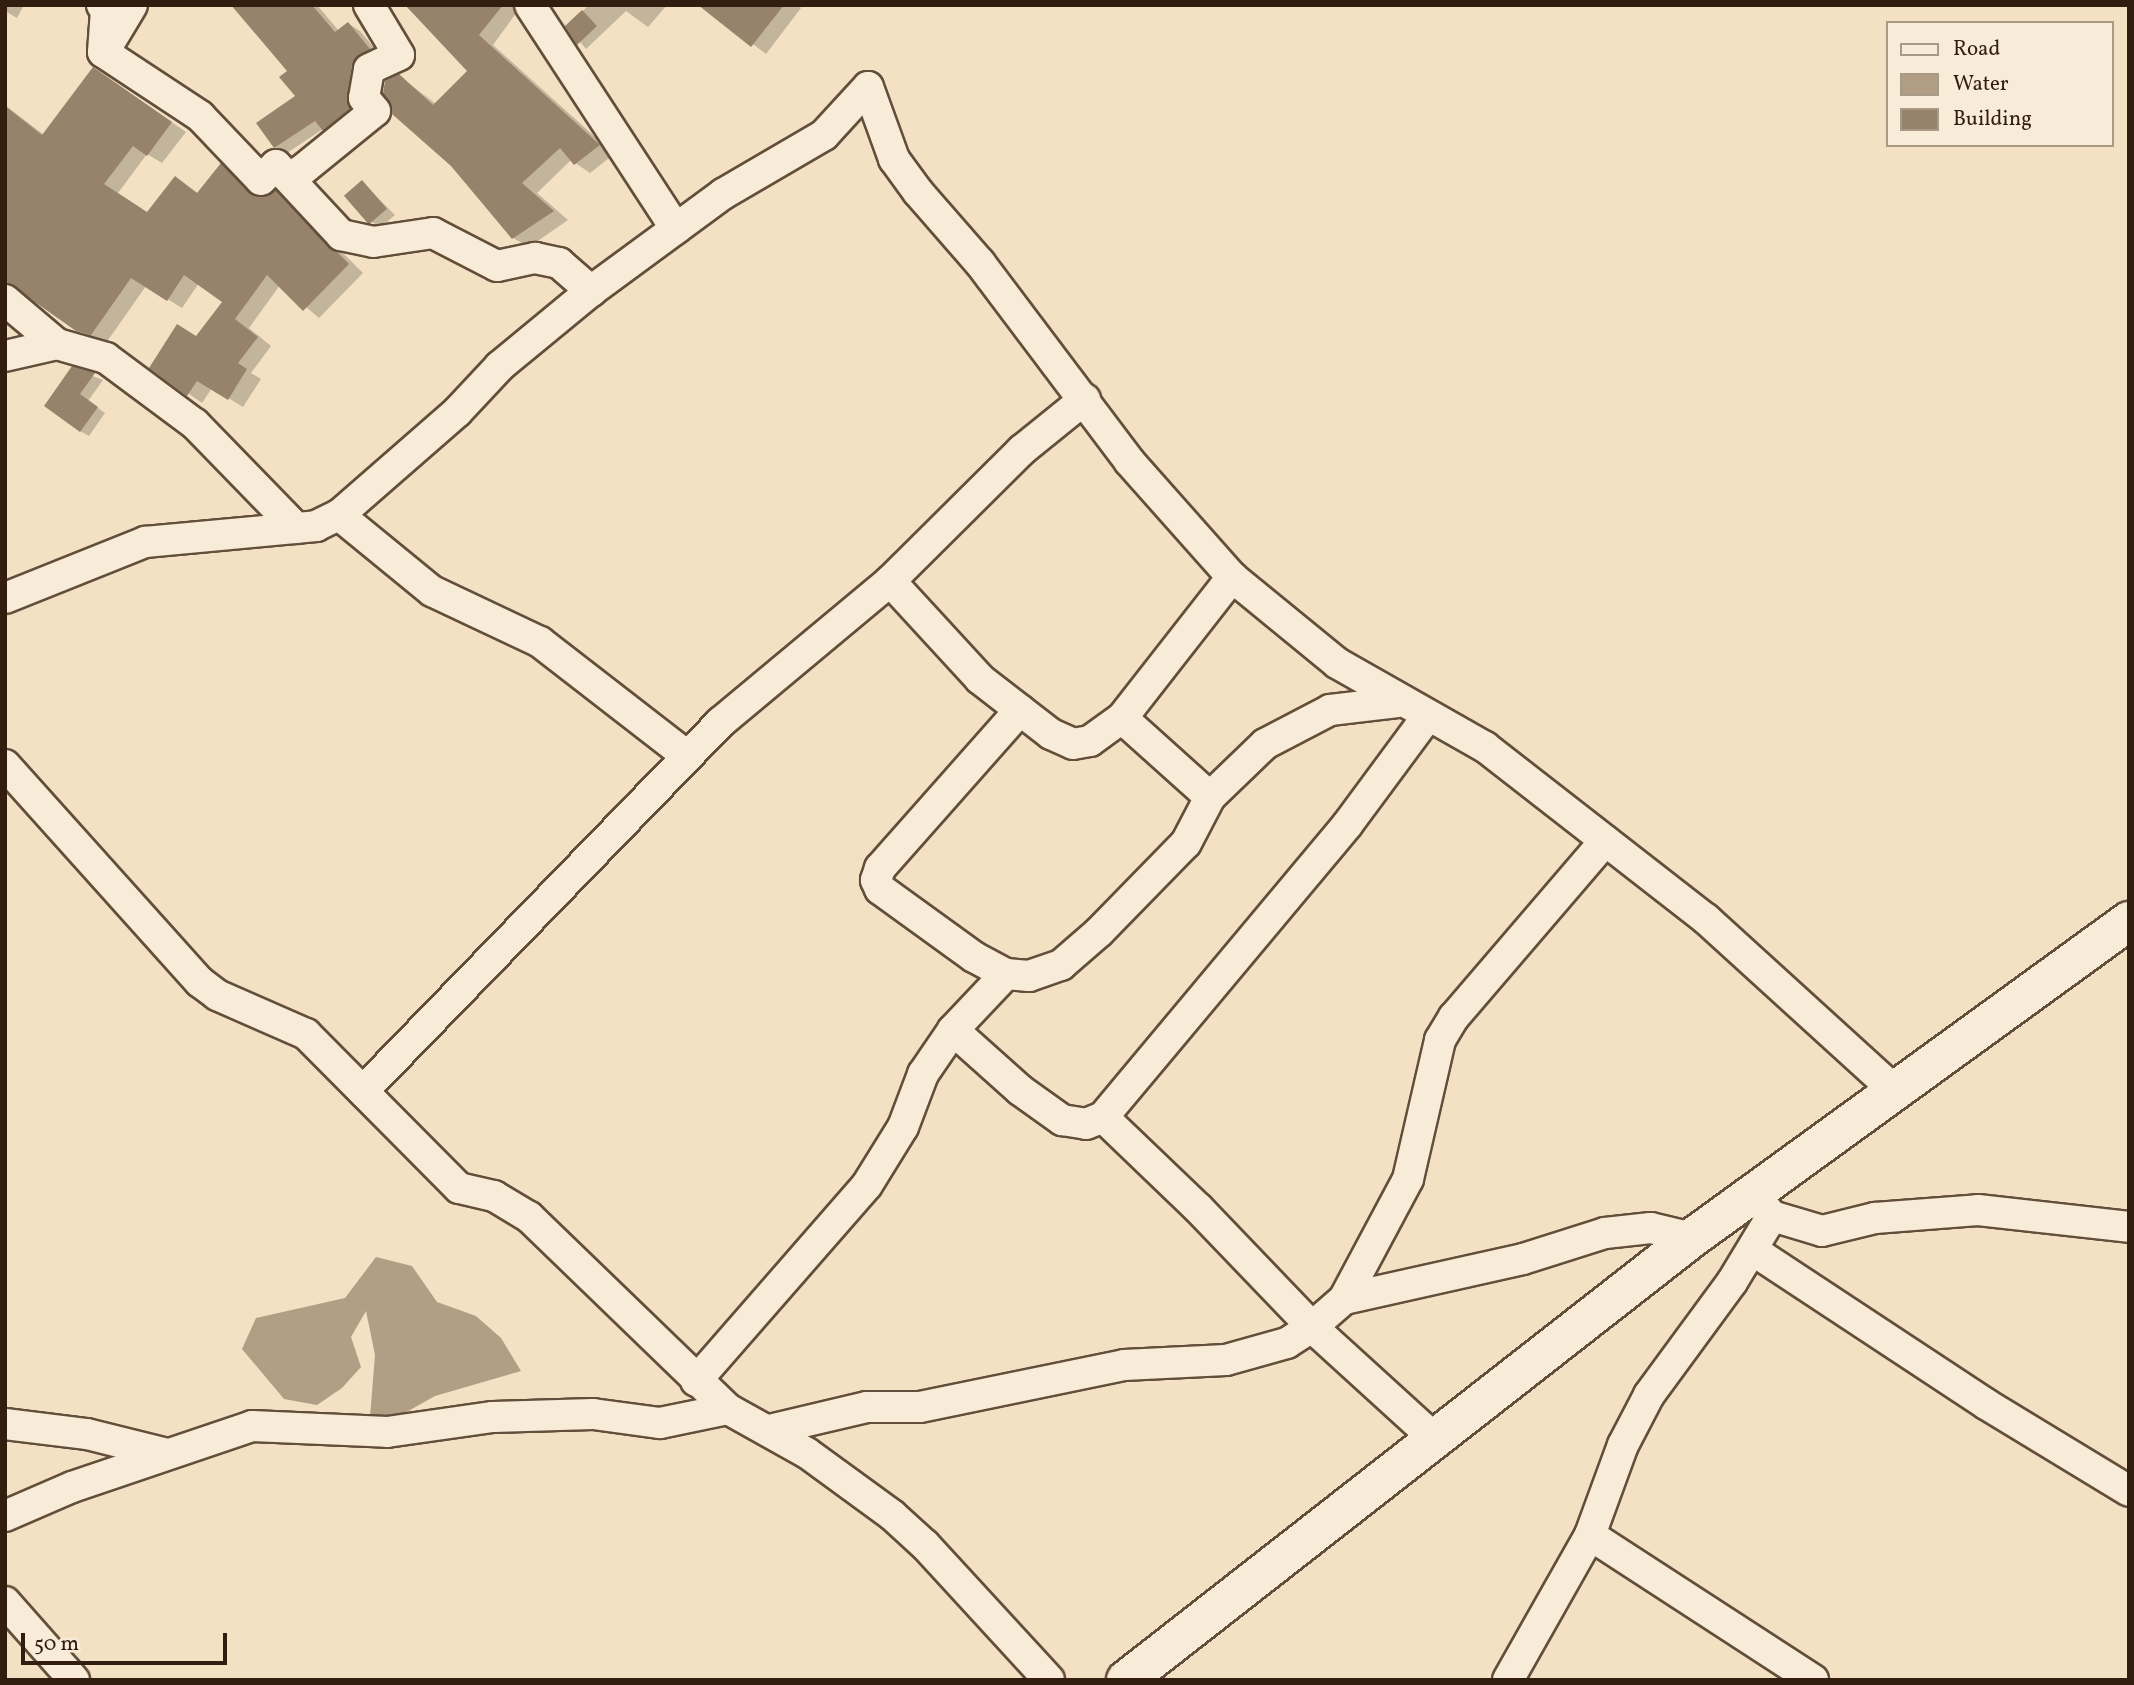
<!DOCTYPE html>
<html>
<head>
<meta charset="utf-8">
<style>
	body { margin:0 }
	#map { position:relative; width:2134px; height:1685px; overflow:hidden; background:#f4e1c3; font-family:Vollkorn,serif }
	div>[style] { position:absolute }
	.water>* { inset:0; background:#b29e85 }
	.shadow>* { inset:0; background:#0003 }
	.building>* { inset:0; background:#97836c; transform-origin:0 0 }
	.roads { filter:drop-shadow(2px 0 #634e3b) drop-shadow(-2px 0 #634e3b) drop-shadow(0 2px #634e3b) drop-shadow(0 -2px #634e3b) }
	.minor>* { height:30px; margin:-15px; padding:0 15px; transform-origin:15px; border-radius:15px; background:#f8ecd8 }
	.tertiary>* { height:38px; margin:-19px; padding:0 19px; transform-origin:19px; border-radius:19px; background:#f8ecd8 }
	span { translate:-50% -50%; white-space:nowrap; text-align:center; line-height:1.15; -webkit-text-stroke:6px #f8ecd8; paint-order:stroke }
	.frame { position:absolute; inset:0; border:7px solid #331d0e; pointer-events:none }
	.legend { position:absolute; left:1886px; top:21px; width:228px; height:126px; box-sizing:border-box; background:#f8ecd8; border:2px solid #a99987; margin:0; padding:9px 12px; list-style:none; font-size:21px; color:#331d0e }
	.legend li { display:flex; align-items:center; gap:14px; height:35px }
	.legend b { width:35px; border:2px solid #a99987 }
	.scale { position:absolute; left:21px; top:1633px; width:206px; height:32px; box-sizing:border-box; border:4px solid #331d0e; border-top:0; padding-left:9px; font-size:21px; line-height:24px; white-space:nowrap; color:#331d0e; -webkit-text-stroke:5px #f8ecd8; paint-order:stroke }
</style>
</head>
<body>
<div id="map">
	<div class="water">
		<div style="clip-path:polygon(376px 1257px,412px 1266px,437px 1302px,476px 1316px,501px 1338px,521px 1371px,435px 1396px,403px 1414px,370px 1417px,375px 1355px,366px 1311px,351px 1337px,361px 1367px,342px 1388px,317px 1405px,284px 1399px,242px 1349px,256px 1318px,345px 1298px)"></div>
	</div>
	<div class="shadow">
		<div style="clip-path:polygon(5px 5px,24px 5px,17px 18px,5px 11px)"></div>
		<div style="clip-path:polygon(289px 5px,317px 5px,339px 31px,349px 24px,360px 31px,381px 56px,336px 136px,323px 129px,287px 153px,275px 147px,297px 96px,289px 71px)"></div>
		<div style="clip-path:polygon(407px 5px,522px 5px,493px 45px,614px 154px,590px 173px,571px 160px,537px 193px,568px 220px,529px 247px,513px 238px,399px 76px,436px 104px,469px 71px)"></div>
		<div style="clip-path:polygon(589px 5px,667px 5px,648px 27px,626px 11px,586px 49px,567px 26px)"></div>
		<div style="clip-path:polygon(701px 5px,798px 5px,801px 8px,766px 54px)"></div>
		<div style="clip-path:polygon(94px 69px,186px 132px,162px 163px,147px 154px,118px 193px,148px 213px,176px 178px,199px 194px,221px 166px,260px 197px,275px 192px,290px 201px,363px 273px,319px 318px,280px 285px,249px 328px,271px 346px,251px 373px,261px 379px,243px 407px,212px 388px,202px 403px,152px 368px,197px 338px,225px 302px,199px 283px,182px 308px,146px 286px,106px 343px,77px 330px,5px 279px,5px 105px,44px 135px)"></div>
		<div style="clip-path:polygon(362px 182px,395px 215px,381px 227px,372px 222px)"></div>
		<div style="clip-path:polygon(72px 368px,103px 380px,88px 401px,105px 413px,89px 436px,80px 431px)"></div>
	</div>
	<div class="building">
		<div style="clip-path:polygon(231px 5px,312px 5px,335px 32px,348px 22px,370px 49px,352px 65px,347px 96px,350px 109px,323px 131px,315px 121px,274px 148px,256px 123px,295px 96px,279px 77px,287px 71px)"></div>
		<div style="clip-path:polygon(405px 5px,503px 5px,479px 35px,600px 145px,574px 165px,560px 148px,522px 183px,554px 211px,512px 239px,451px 166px,392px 114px,383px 93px,385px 81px,399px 74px,433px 105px,467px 71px)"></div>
		<div style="clip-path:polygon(698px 5px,784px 5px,751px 47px)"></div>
		<div style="clip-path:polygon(582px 10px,597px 26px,577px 45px,565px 26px)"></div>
		<div style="clip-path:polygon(93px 67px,172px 122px,147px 156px,133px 146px,104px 184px,147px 212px,175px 176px,197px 193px,221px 163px,256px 197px,276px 190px,349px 264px,303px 311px,267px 275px,235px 319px,258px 337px,238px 363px,247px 369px,228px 400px,197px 381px,187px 396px,149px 368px,177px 324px,196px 336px,222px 302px,184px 275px,167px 301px,131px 278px,91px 335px,76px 331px,5px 281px,5px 106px,42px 135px)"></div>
		<div style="left:362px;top:180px;width:38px;height:24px;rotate:49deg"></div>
		<div style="clip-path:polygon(72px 366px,95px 373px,80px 394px,98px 407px,80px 432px,44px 406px)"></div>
	</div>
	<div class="roads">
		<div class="minor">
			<div style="left:102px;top:5px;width:6px;rotate:51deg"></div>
			<div style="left:106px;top:10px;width:42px;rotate:94.1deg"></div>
			<div style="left:103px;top:52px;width:116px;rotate:33.4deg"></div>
			<div style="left:200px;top:116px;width:88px;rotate:46.4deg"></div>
			<div style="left:261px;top:180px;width:21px;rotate:-45deg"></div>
			<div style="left:276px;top:165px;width:96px;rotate:47.1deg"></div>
			<div style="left:341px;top:235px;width:33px;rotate:12deg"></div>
			<div style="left:373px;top:242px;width:61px;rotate:-8.5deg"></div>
			<div style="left:433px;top:233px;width:72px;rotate:27.3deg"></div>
			<div style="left:497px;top:266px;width:39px;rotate:-12deg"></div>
			<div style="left:535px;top:258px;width:25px;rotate:12deg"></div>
			<div style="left:559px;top:263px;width:43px;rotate:41.2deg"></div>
			<div style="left:530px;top:5px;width:267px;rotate:56.9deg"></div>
			<div style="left:105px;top:50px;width:52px;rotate:-59deg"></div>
			<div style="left:294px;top:182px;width:13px;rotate:-58deg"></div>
			<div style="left:301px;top:171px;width:95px;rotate:-39deg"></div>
			<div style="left:375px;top:111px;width:17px;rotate:-130deg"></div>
			<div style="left:364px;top:98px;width:29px;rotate:-80deg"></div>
			<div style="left:369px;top:69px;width:33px;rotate:-25deg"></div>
			<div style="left:399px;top:55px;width:58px;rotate:-121deg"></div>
			<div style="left:5px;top:300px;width:68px;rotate:40.2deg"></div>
			<div style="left:57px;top:344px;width:51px;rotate:15.9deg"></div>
			<div style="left:106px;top:358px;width:111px;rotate:36.6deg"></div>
			<div style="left:195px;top:424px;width:145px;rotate:45.8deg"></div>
			<div style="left:5px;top:356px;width:53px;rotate:-13deg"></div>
			<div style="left:339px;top:515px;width:120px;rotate:39.3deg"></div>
			<div style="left:432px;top:591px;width:119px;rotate:25.3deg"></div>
			<div style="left:540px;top:642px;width:186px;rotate:37.8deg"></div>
			<div style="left:890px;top:581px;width:133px;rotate:47.4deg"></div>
			<div style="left:980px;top:679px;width:90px;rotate:37.8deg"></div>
			<div style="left:1051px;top:734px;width:24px;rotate:24deg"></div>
			<div style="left:1073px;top:744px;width:17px;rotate:-10deg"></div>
			<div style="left:1090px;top:741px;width:39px;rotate:-36deg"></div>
			<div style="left:1122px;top:718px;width:179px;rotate:-52deg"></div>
			<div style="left:5px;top:598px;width:151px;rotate:-21.8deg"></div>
			<div style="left:145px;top:542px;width:172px;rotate:-5.3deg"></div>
			<div style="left:316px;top:526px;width:25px;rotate:-26deg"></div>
			<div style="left:339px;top:515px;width:157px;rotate:-41.1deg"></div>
			<div style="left:457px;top:412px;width:63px;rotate:-46.9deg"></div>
			<div style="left:500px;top:366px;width:118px;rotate:-39.5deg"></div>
			<div style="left:591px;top:291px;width:164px;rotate:-36.3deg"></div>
			<div style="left:723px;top:194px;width:117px;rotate:-30.3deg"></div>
			<div style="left:824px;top:135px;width:65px;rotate:-47.5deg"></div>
			<div style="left:868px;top:87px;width:77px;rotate:70.1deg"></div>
			<div style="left:894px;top:159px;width:41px;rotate:54deg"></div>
			<div style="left:918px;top:192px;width:94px;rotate:48.9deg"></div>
			<div style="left:980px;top:263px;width:248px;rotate:53deg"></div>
			<div style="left:1129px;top:461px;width:155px;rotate:48.4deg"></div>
			<div style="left:1232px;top:577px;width:136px;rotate:39.3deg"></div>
			<div style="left:1337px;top:663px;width:170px;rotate:29.6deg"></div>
			<div style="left:1485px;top:747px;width:280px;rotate:37.9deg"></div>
			<div style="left:1706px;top:919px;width:256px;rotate:42.3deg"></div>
			<div style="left:1020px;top:710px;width:211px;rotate:131.5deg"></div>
			<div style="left:880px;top:868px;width:13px;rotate:108deg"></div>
			<div style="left:876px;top:880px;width:10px;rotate:66deg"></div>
			<div style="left:880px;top:889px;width:116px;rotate:35.9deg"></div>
			<div style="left:974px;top:957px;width:36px;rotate:28deg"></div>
			<div style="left:1006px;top:974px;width:23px;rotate:5deg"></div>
			<div style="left:1029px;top:976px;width:34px;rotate:-19deg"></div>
			<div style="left:1061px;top:965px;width:50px;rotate:-41deg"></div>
			<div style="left:1099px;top:932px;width:124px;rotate:-45.7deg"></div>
			<div style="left:1186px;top:843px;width:52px;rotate:-62.4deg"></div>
			<div style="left:1210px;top:797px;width:76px;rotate:-43.9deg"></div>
			<div style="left:1265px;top:744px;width:73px;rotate:-27.6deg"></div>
			<div style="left:1330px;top:710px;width:68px;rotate:-6.7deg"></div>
			<div style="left:1122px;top:718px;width:118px;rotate:41.9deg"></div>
			<div style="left:5px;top:765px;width:292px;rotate:48.1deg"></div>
			<div style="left:200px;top:982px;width:21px;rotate:37deg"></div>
			<div style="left:217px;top:995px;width:97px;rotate:23.7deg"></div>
			<div style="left:306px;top:1034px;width:217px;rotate:45.2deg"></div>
			<div style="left:459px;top:1188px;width:36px;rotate:13deg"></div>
			<div style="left:494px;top:1196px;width:41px;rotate:31deg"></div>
			<div style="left:529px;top:1217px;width:277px;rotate:44deg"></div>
			<div style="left:728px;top:1409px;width:90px;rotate:29.1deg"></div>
			<div style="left:807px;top:1453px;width:105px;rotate:36.1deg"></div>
			<div style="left:892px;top:1515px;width:45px;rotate:42.3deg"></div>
			<div style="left:925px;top:1545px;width:183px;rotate:47.4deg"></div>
			<div style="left:953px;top:1030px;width:90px;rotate:41.8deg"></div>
			<div style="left:1020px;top:1090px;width:52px;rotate:35.5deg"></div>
			<div style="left:1062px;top:1120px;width:24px;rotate:9deg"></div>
			<div style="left:1086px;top:1124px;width:18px;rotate:-22deg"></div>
			<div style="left:1103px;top:1117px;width:381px;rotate:-50.1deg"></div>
			<div style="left:1347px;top:825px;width:134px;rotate:-53.5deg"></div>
			<div style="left:363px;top:1091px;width:514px;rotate:-45.87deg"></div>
			<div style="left:721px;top:722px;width:220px;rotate:-39.8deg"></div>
			<div style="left:890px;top:581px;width:186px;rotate:-44.8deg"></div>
			<div style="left:1022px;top:450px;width:81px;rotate:-39deg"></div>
			<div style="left:1103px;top:1117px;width:132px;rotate:43.8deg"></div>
			<div style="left:1198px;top:1208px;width:165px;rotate:46.2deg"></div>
			<div style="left:1312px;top:1327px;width:166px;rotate:42.3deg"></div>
			<div style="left:1760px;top:1202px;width:18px;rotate:49deg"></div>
			<div style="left:1772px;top:1216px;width:52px;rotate:16.7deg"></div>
			<div style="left:1822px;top:1231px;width:55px;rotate:-13.8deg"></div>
			<div style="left:1875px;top:1218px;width:103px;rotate:-4.4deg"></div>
			<div style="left:1978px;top:1210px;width:152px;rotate:6.4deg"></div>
			<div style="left:1754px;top:1251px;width:278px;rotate:33.4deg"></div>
			<div style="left:1986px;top:1404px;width:167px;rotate:31.3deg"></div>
			<div style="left:1344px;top:1299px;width:183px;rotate:-12.6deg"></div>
			<div style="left:1523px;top:1259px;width:86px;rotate:-17.6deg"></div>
			<div style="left:1605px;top:1233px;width:46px;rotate:-6.2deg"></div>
			<div style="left:1651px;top:1228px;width:42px;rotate:13.7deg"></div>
			<div style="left:696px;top:1381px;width:260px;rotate:-48.9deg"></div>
			<div style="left:867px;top:1185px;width:68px;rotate:-58.2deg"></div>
			<div style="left:903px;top:1127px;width:57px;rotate:-69.3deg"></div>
			<div style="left:923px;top:1074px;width:53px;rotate:-55.7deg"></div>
			<div style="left:953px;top:1030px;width:77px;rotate:-46.6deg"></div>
			<div style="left:5px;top:1424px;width:83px;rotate:7deg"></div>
			<div style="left:87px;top:1434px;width:82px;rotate:14deg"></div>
			<div style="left:769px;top:1430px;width:101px;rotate:-13.2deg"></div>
			<div style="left:867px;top:1407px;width:53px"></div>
			<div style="left:920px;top:1407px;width:208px;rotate:-11.6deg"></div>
			<div style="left:1124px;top:1365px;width:102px;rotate:-2.8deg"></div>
			<div style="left:1226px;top:1360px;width:63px;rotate:-15.6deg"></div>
			<div style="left:1287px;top:1343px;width:30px;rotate:-33deg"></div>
			<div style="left:1312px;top:1327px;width:43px;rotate:-41.2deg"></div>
			<div style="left:1344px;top:1299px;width:136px;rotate:-61.9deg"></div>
			<div style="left:1408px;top:1179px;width:143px;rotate:-77deg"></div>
			<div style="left:1440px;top:1040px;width:27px;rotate:-59deg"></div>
			<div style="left:1454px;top:1017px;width:232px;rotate:-49.4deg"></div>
			<div style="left:5px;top:1516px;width:73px;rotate:-23.4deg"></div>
			<div style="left:72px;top:1487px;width:190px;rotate:-18.7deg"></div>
			<div style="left:252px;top:1426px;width:135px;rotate:2.5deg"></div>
			<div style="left:387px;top:1432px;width:107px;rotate:-8.1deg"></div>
			<div style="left:493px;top:1417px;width:100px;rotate:-1.7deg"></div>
			<div style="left:593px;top:1414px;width:68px;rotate:7.7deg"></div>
			<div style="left:660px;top:1423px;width:69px;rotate:-11.6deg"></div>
			<div style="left:1590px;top:1535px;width:266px;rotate:33deg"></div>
			<div style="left:5px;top:1602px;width:104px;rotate:48.5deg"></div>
			<div style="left:1508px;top:1680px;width:167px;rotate:-60.5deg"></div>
			<div style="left:1590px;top:1535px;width:96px;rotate:-69.9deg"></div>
			<div style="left:1623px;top:1445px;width:56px;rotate:-62.5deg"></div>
			<div style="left:1649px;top:1395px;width:140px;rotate:-53.7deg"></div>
			<div style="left:1732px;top:1282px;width:77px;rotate:-58.8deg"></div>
		</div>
		<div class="tertiary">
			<div style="left:1126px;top:1680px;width:718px;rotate:-37.99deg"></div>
			<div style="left:1692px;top:1238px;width:540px;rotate:-35.96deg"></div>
		</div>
	</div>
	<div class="frame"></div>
	<ul class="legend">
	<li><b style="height:9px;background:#f8ecd8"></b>Road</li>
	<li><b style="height:19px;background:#b29e85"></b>Water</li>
	<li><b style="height:19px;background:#97836c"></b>Building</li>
	</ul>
	<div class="scale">50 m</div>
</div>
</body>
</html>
